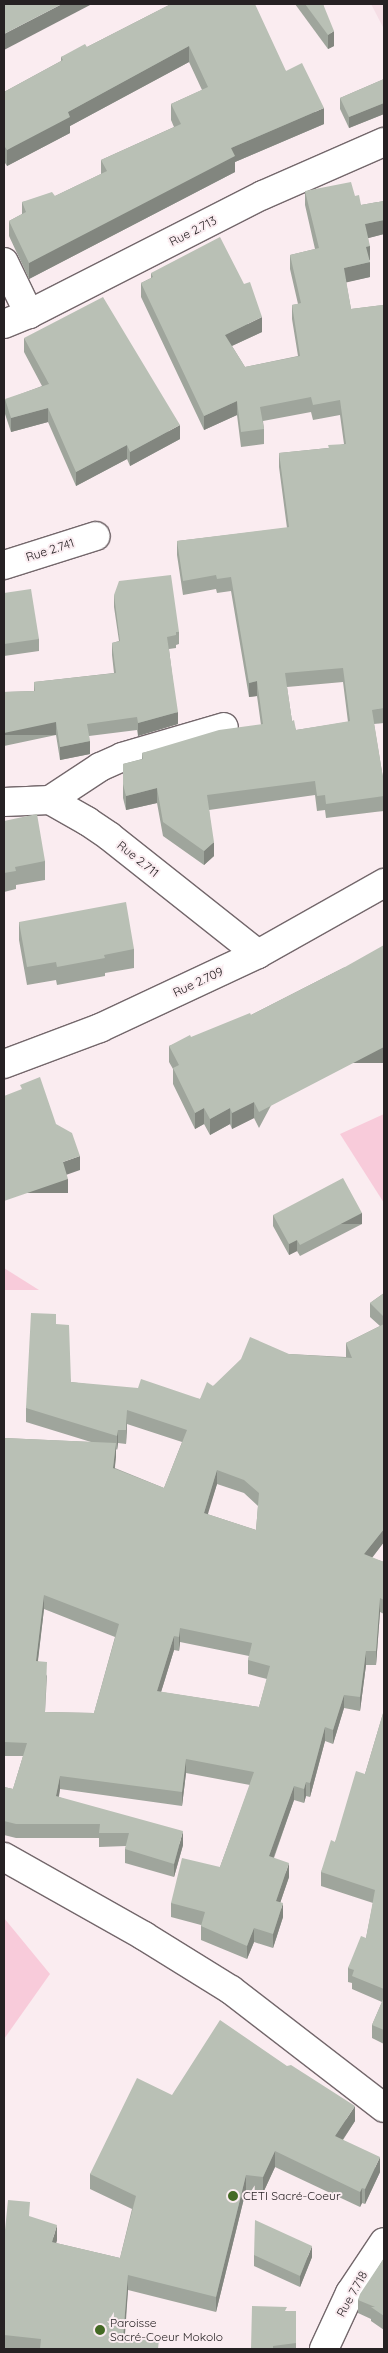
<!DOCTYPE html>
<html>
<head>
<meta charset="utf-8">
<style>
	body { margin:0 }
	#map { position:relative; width:388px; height:2353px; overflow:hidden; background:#faecf0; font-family:Quicksand,sans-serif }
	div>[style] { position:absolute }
	.built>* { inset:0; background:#f5dee5 }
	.green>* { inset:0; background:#f8cbda }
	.roads { filter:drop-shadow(1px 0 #73676b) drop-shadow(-1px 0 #73676b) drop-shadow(0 1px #73676b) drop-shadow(0 -1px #73676b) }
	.street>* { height:28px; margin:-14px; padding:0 14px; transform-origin:14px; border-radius:14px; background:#fff }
	.wall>* { inset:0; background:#9fa59c }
	.shaded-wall>* { inset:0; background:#82867f; transform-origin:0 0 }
	.building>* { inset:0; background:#b9c0b5 }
	.dots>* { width:14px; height:14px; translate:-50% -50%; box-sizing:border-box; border:2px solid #faecf0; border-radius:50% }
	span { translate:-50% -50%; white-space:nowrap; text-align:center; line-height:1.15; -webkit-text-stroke:4px #faecf0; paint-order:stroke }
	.street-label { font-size:12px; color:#262123 }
	.poi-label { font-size:12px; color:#262123 }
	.left { translate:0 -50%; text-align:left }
	.frame { position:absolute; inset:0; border:5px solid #262123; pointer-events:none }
</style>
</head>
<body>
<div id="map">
	<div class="built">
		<div style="clip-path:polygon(371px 4px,384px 4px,384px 29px)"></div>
	</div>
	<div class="green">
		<div style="clip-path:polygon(384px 1114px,384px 1203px,340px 1134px)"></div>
		<div style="clip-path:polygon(4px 1268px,39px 1290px,4px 1290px)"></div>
		<div style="clip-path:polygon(4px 1918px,50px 1974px,4px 2039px)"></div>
	</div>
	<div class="roads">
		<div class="street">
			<div style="left:4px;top:262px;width:58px;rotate:64.3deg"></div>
			<div style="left:4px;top:324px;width:27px;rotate:-22deg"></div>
			<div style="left:29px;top:314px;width:263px;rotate:-27deg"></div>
			<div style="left:263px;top:195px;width:132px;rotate:-23.7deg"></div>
			<div style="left:4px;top:565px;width:96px;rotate:-17.5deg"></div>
			<div style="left:50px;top:800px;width:60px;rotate:-33.4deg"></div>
			<div style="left:100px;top:767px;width:24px;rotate:-24deg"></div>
			<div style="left:122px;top:757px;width:106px;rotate:-16.4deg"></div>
			<div style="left:4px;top:802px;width:46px;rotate:-2.5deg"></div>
			<div style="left:50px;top:800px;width:43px;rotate:29.6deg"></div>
			<div style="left:87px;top:821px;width:27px;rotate:34deg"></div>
			<div style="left:109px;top:836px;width:190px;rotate:38.4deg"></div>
			<div style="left:4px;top:1064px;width:103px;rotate:-20.6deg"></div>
			<div style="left:100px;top:1028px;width:174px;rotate:-25.1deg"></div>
			<div style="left:258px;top:954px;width:145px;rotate:-29.4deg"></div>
			<div style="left:4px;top:1857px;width:161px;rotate:29.4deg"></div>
			<div style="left:144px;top:1936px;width:102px;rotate:31.8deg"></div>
			<div style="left:231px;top:1990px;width:193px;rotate:37.6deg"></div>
			<div style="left:324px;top:2349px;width:62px;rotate:-65.1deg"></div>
			<div style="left:350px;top:2293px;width:61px;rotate:-56.3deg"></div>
		</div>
	</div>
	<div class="wall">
		<div style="clip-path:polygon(171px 4px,286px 71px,324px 124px,235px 162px,235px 172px,29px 279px,9px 236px,9px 221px,22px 214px,22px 202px,55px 196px,101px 174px,101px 160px,174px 127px,171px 120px,171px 104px,202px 90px,189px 62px,70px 126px,70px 133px,7px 166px,5px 163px,4px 163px,4px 92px,61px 61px,61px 57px,87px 47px)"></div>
		<div style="clip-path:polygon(295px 4px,323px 4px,334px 46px,328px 49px)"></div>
		<div style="clip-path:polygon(384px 79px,384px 114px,349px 128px,340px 109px,340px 98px)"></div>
		<div style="clip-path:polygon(evenodd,305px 191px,355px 196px,361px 205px,384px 201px,384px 234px,368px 238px,370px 260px,369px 261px,370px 277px,346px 282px,351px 309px,384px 305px,384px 723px,374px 724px,384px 784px,384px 811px,326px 818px,325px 810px,317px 811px,315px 795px,209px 810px,214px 856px,204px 865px,163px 836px,157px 803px,126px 810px,123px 798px,123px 764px,142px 759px,142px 753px,261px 725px,257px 696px,249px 697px,231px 591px,217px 593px,216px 589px,183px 595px,177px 555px,177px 541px,287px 528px,279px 467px,279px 453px,328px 448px,344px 444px,340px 415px,313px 420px,311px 412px,263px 421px,264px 429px,264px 444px,241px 447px,237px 415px,204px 430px,141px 297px,141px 283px,151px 278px,151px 273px,262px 332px,232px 346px,245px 367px,298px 356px,292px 319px,292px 305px,298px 304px,290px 269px,290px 255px,315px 249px,305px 205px,305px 191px,343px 682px,348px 722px,296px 730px,292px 721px,287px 687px,343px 682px)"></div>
		<div style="clip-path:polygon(24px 338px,180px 439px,130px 466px,127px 459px,76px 486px,48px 422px,11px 432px,5px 414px,5px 415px,4px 415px,4px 395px,5px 400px,42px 386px,24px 352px)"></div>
		<div style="clip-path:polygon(4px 593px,39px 639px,39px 651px,4px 656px)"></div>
		<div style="clip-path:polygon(114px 595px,179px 632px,179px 644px,176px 645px,176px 648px,169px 649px,178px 724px,138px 736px,137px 730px,89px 736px,90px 754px,60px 760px,56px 735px,4px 746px,4px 692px,34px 691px,34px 682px,114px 673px,112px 655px,112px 643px,119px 641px,114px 607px)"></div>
		<div style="clip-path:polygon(4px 821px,45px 861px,45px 880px,16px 885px,16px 889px,4px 892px)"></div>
		<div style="clip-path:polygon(19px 922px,134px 949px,134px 968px,105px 973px,105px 976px,57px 985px,56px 980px,27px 985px,19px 940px)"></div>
		<div style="clip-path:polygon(345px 967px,259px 1128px,254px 1118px,232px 1129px,230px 1124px,210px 1135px,204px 1124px,195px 1129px,173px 1084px,173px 1069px,169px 1062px,169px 1046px,251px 1015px)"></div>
		<div style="clip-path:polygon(273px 1215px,362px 1224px,300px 1256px,297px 1251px,289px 1255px,273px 1226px)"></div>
		<div style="clip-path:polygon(evenodd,384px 1293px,384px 1542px,372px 1558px,384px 1562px,384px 1614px,380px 1612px,376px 1665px,366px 1665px,360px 1711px,344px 1708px,333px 1744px,325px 1741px,310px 1797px,306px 1796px,304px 1803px,294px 1800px,274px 1858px,289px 1877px,280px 1903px,283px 1917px,273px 1948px,254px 1942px,247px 1959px,201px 1940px,201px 1925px,171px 1917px,171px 1903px,220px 1867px,250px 1785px,186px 1773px,182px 1806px,60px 1789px,59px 1797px,183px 1845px,174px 1877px,125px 1863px,125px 1849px,126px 1846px,99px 1847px,99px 1838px,16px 1838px,4px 1835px,4px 1787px,13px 1789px,23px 1756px,4px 1756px,4px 1438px,91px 1442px,26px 1422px,26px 1408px,56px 1324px,71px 1382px,200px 1399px,213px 1386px,289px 1354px,346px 1357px,346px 1343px,380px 1326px,370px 1317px,370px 1303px,384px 1293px,127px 1424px,182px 1442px,164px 1488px,115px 1468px,116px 1449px,117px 1450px,118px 1443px,126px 1444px,127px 1424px,384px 1293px,217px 1484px,244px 1493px,258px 1506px,256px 1530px,207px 1514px,217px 1484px,384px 1293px,44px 1609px,115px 1637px,94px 1713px,45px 1712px,47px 1676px,38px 1661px,44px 1609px,384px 1293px,180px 1642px,249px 1656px,248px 1660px,248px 1674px,267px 1679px,259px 1707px,161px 1692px,174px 1650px,179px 1651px,180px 1642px)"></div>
		<div style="clip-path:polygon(384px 1710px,384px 2044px,372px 2038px,372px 2025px,382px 2002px,352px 1989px,352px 1983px,348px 1982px,348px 1968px,366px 1938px,373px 1903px,321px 1886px,321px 1872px,335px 1842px,365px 1774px)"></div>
		<div style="clip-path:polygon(172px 2095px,355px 2121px,343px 2140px,380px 2172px,365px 2204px,362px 2203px,360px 2207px,275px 2167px,263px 2193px,246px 2190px,216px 2312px,128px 2290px,124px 2338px,159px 2349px,4px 2349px,4px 2240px,30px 2217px,57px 2240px,56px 2243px,120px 2258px,132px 2209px,90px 2189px,90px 2174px)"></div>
		<div style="clip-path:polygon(254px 2255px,312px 2257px,300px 2287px,254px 2266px)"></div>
		<div style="clip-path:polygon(384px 2258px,384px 2330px,371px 2321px,371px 2319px,358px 2313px,358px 2300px)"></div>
		<div style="clip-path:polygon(287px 2311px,296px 2311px,296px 2349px,251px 2349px)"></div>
	</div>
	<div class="shaded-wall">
		<div style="clip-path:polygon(62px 4px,92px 4px,4px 50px,4px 34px)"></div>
		<div style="clip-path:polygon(334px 31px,334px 46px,328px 49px,328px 35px)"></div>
		<div style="clip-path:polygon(189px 46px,189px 62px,70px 126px,70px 133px,7px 166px,7px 150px,68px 112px)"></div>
		<div style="clip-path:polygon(384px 103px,384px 114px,349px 128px,349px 117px)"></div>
		<div style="clip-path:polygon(324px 108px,324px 124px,235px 162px,235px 172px,29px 279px,29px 263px,231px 148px)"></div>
		<div style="left:5px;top:147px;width:16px;height:1px;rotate:90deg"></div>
		<div style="clip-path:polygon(384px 220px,384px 234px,365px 239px,365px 224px)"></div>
		<div style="left:370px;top:246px;width:14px;height:4px;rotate:90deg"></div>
		<div style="clip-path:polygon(370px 262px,370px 277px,344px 283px,344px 268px)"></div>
		<div style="clip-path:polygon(262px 317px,262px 332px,225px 349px,225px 335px)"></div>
		<div style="left:4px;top:401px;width:1px;height:14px"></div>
		<div style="clip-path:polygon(237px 401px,237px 415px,204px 430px,204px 416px)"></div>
		<div style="clip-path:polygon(48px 408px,48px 422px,11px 432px,11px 418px)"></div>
		<div style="clip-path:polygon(180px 425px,180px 439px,130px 466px,130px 452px)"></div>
		<div style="clip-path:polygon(127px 445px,127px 459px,76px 486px,76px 472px)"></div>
		<div style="clip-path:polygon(257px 681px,257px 696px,249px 697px,249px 683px)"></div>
		<div style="clip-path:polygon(178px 712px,178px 724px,138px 736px,138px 723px)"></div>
		<div style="left:56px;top:722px;width:13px;height:51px;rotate:90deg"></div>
		<div style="clip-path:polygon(90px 741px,90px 754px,60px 760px,60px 747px)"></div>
		<div style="clip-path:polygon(157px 788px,157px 803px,126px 810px,126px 796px)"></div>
		<div style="clip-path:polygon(214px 842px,214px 856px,204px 865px,204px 851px)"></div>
		<div style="left:384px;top:1047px;width:16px;height:141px;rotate:90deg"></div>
		<div style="clip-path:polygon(254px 1102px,254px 1118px,232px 1129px,232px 1113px)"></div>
		<div style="clip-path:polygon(204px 1108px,204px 1124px,195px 1129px,195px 1113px)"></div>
		<div style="clip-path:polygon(230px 1108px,230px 1124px,210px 1135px,210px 1119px)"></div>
		<div style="clip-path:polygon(80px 1156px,80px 1170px,63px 1176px,63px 1162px)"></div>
		<div style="left:68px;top:1179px;width:14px;height:68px;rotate:90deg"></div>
		<div style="left:362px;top:1213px;width:11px;height:70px;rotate:90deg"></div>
		<div style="clip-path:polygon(297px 1240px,297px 1251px,289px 1255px,289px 1244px)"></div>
		<div style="clip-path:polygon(127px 1410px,127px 1424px,126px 1444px,126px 1430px)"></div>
		<div style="clip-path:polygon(118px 1430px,118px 1443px,117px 1450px,117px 1436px)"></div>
		<div style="clip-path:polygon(116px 1443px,116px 1457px,113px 1481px,113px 1468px)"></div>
		<div style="clip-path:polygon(217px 1470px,217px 1484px,204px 1527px,204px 1513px)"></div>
		<div style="clip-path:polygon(384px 1529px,384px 1542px,364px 1568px,364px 1554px)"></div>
		<div style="clip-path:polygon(44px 1595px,44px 1609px,36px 1675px,36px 1661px)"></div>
		<div style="clip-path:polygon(380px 1598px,380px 1612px,376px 1665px,376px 1651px)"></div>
		<div style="clip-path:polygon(180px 1628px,180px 1642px,179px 1651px,179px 1637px)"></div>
		<div style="clip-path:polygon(174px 1636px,174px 1650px,157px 1705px,157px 1691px)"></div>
		<div style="clip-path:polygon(366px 1651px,366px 1665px,360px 1711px,360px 1697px)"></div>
		<div style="clip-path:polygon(344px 1695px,344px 1708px,333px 1744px,333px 1730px)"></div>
		<div style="clip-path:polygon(325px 1727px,325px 1741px,310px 1797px,310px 1783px)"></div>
		<div style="clip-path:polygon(186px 1759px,186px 1773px,182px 1806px,182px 1792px)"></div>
		<div style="clip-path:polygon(60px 1776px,60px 1789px,56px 1810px,56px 1796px)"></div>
		<div style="clip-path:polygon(306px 1782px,306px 1796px,304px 1803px,304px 1789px)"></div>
		<div style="clip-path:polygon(294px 1786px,294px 1800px,269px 1870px,269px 1856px)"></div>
		<div style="clip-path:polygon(183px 1831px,183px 1845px,174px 1877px,174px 1864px)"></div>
		<div style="clip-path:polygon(289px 1863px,289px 1877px,276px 1915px,276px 1901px)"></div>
		<div style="clip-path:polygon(283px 1903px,283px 1917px,273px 1948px,273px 1934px)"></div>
		<div style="clip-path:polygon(254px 1928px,254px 1942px,247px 1959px,247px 1946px)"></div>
		<div style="clip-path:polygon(355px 2106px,355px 2121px,335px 2151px,335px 2136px)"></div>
		<div style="clip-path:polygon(275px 2151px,275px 2167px,263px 2193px,263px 2177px)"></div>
		<div style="clip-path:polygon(380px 2157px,380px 2172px,365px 2204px,365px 2189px)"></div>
		<div style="clip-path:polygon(246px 2175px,246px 2190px,216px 2312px,216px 2297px)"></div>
		<div style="clip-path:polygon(362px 2188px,362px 2203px,360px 2207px,360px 2192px)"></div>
		<div style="clip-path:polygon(57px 2225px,57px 2240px,52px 2258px,52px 2242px)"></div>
		<div style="clip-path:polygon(312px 2246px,312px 2257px,300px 2287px,300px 2276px)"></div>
		<div style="clip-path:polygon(128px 2275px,128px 2290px,124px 2349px,123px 2338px)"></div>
	</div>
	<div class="building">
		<div style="clip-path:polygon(4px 4px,62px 4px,4px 34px)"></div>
		<div style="clip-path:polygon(171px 4px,255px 4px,286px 71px,302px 63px,324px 108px,231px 148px,235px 156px,29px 263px,9px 221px,26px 212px,22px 202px,52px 192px,55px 196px,107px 171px,101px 160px,181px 124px,171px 104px,208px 87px,189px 46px,68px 112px,70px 117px,7px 150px,5px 147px,4px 148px,4px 92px,63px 60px,61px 57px,85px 44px,87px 47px)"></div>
		<div style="clip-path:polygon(305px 4px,323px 4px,334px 31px,328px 35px)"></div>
		<div style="clip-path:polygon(384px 79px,384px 103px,349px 117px,340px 98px)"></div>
		<div style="clip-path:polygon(evenodd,351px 182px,355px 196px,359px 195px,361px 205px,384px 201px,384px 220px,365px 224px,370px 246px,366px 247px,370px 262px,344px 268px,351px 309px,384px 305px,384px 708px,372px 710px,384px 784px,384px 796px,326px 804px,325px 795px,317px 796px,315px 781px,207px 795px,214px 842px,204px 851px,163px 822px,157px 788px,126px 796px,123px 784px,123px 764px,143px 759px,142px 753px,219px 730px,263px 724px,257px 681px,249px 683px,231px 577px,217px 579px,216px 575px,183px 581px,177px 541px,289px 527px,279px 453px,329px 448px,328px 445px,346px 444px,340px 400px,313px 405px,311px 397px,260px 407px,264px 429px,241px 432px,237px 401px,204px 416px,141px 283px,153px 277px,151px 273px,220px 237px,244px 284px,250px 282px,262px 317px,225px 335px,245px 367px,300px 356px,292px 305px,301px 303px,290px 255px,319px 248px,305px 191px,351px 182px,343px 668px,350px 721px,296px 730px,294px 720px,292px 721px,285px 673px,343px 668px)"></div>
		<div style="clip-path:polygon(103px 297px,180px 425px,130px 452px,127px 445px,76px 472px,48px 408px,11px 418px,5px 399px,49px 384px,24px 338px)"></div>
		<div style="clip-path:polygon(171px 575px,179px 632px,176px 632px,176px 635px,167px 637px,178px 712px,138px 723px,137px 717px,87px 724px,90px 741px,60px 747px,56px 722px,4px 733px,4px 692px,35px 691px,34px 682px,116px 673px,112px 643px,120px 641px,114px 595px,119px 581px)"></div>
		<div style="clip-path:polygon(31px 589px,39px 639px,4px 644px,4px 593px)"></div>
		<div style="clip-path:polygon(37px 814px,45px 861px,15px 867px,16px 871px,4px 873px,4px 821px)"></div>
		<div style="clip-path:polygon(126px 902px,134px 949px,104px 955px,105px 958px,57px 967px,56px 962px,27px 967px,19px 922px)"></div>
		<div style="clip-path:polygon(384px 945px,384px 1047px,259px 1112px,254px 1102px,232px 1113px,230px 1108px,210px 1119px,204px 1108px,195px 1113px,173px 1068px,179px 1065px,169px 1046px,190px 1035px,191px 1037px,250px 1013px,251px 1015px,345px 967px)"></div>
		<div style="clip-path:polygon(40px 1077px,56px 1124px,72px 1133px,80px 1156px,63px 1162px,68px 1179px,4px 1201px,4px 1096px,22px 1089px,20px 1085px)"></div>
		<div style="clip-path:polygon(343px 1178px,362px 1213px,300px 1245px,297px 1240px,289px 1244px,273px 1215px)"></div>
		<div style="clip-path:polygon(384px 1293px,384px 1317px,370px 1303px)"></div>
		<div style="clip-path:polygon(evenodd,31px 1313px,56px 1314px,56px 1324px,69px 1325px,71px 1382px,138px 1388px,141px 1379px,200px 1399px,207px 1382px,213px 1386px,241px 1359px,250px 1337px,289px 1354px,352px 1358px,346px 1343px,384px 1324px,384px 1529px,364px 1554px,384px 1562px,384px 1600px,380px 1598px,376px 1651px,366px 1651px,360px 1697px,344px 1695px,333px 1730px,325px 1727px,310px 1783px,306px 1782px,304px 1789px,294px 1786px,269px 1856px,289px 1863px,276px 1901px,283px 1903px,273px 1934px,254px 1928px,247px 1946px,201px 1926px,205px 1912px,171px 1903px,182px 1858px,220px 1867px,254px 1772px,186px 1759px,182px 1792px,60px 1776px,56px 1796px,183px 1831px,174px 1864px,125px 1849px,129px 1833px,99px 1833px,100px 1824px,16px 1824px,4px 1821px,4px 1787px,13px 1789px,27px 1743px,4px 1742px,4px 1438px,116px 1443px,113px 1468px,164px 1488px,187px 1430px,127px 1410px,126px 1430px,118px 1430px,117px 1436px,26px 1408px,31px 1313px,217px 1470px,244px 1480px,259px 1493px,256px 1530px,204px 1513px,217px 1470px,31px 1313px,44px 1595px,119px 1624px,94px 1713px,45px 1712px,47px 1662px,36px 1661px,44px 1595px,31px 1313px,180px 1628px,252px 1643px,248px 1660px,270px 1666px,259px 1707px,157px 1691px,174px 1636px,179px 1637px,180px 1628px)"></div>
		<div style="clip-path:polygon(384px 1710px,384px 1989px,352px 1976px,354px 1970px,348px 1968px,361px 1936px,366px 1938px,375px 1890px,321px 1872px,331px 1840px,335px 1842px,356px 1771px,365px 1774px)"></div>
		<div style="clip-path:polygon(384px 1997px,384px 2030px,372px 2025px)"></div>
		<div style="clip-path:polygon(220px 2020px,287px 2066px,291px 2065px,355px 2106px,335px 2136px,380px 2157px,365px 2189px,362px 2188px,360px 2192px,275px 2151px,263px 2177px,246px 2175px,216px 2297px,128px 2275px,123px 2338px,159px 2340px,158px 2349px,40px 2349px,41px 2339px,4px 2335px,4px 2240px,8px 2200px,30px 2202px,29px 2216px,57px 2225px,52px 2242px,120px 2258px,136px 2196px,90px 2174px,137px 2078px,172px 2095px)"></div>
		<div style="clip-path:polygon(255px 2220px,312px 2246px,300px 2276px,254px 2255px)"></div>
		<div style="clip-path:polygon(384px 2258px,384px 2316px,371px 2307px,375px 2307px,358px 2300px,360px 2294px)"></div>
		<div style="clip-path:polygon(252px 2306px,287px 2307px,285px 2311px,296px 2311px,296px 2343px,273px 2346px,273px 2349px,251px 2349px)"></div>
	</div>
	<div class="dots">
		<div style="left:233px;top:2196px;background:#446a24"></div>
		<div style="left:100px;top:2330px;background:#446a24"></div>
	</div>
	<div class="street-label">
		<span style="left:193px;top:231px;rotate:-27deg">Rue 2.713</span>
		<span style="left:50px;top:550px;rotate:-18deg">Rue 2.741</span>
		<span style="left:138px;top:859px;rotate:39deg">Rue 2.711</span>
		<span style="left:198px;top:982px;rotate:-25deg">Rue 2.709</span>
		<span style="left:352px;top:2294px;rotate:-61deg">Rue 7.718</span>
	</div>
	<div class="poi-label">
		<span class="left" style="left:243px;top:2196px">CETI Sacré-Coeur</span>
		<span class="left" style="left:110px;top:2330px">Paroisse<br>Sacré-Coeur Mokolo</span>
	</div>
	<div class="frame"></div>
</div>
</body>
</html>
